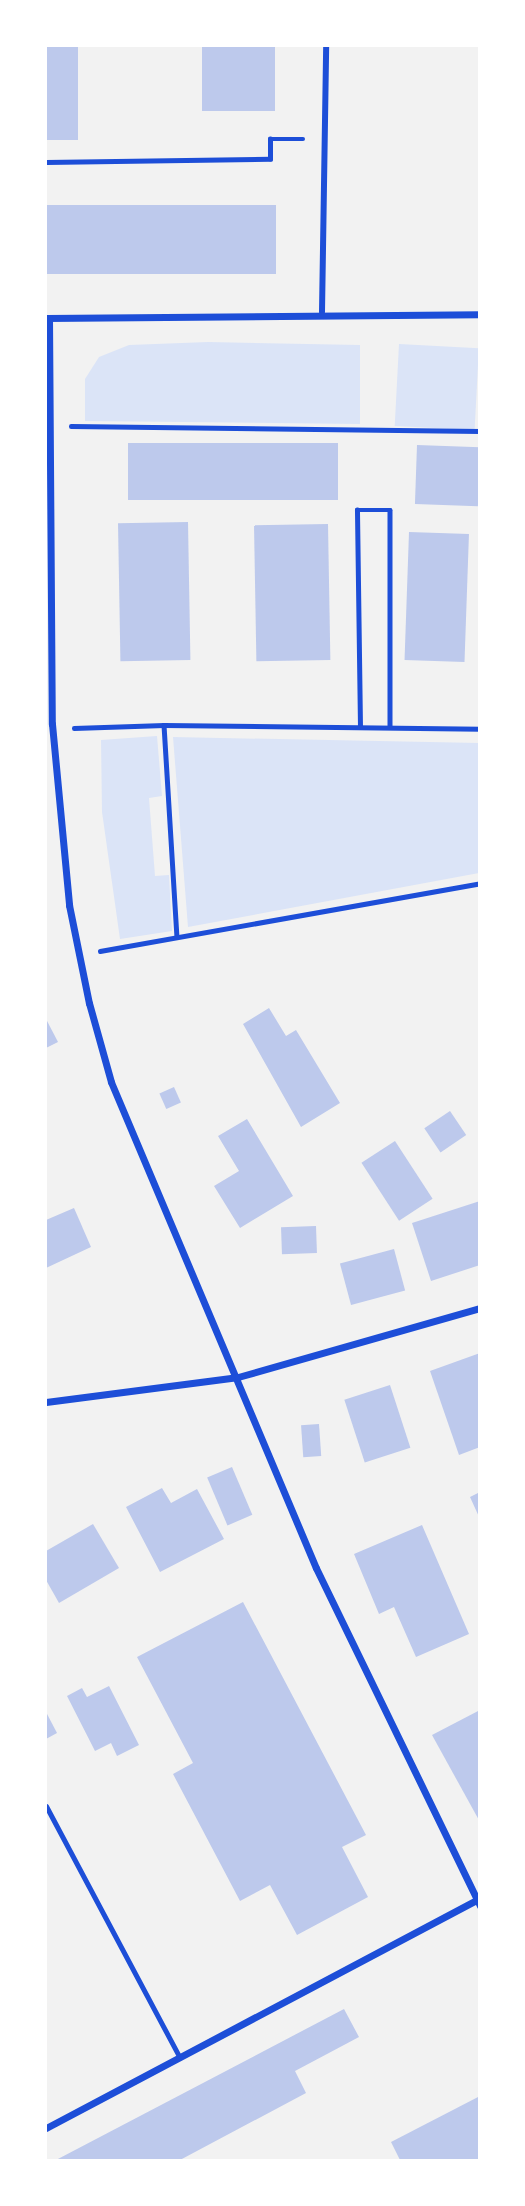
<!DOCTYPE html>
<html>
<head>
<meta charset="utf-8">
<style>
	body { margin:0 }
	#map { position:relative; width:525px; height:2206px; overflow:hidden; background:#f2f2f2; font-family:Figtree,sans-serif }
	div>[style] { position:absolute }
	.green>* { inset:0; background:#dbe4f7; transform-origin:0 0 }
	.building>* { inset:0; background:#bdc9ec; transform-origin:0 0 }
	.path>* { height:4.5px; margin:-2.25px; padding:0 2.25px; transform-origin:2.25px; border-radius:2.25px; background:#1d4ed8 }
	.service>* { height:5px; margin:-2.5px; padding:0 2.5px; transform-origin:2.5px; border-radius:2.5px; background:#1d4ed8 }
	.pedestrian>* { height:6px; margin:-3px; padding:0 3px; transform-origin:3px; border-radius:3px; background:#1d4ed8 }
	.minor>* { height:7px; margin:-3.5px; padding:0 3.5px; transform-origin:3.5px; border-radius:3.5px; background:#1d4ed8 }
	span { translate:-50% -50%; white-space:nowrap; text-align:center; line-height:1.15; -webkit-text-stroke:7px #fff; paint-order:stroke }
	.frame { position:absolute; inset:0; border:47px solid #fff; pointer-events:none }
</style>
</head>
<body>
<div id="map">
	<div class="green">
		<div style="clip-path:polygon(208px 342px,360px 345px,360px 424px,85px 421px,85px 379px,99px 357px,129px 345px)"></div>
		<div style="left:399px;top:344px;width:80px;height:82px;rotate:3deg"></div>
		<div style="clip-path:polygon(157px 736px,162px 796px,149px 798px,155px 876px,169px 875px,172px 931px,120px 939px,102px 812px,101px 740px)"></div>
		<div style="clip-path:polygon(173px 737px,479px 743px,479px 873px,188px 927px)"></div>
	</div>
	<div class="building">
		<div style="left:46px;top:46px;width:32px;height:94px"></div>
		<div style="left:202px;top:46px;width:73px;height:65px"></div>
		<div style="left:276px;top:205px;width:69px;height:230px;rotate:90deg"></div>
		<div style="left:128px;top:443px;width:210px;height:57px"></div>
		<div style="left:417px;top:445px;width:63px;height:59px;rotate:2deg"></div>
		<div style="left:188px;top:522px;width:138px;height:70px;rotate:89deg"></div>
		<div style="left:328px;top:524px;width:136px;height:74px;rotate:89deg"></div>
		<div style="left:409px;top:532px;width:60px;height:128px;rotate:2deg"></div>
		<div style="clip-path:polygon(269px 1008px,286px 1036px,296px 1030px,340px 1103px,301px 1127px,243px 1024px)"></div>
		<div style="clip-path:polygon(46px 1019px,58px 1042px,46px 1048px)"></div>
		<div style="left:174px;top:1087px;width:17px;height:16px;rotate:66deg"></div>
		<div style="left:450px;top:1111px;width:29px;height:31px;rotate:56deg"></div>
		<div style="clip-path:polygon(247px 1119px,293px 1196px,240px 1228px,214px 1186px,239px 1171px,218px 1136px)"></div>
		<div style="left:395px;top:1141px;width:69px;height:40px;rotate:57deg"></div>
		<div style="clip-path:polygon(480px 1201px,480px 1265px,431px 1281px,412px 1223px)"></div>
		<div style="clip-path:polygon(74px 1208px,91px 1247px,46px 1268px,46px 1220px)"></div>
		<div style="left:316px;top:1226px;width:27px;height:35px;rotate:88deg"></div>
		<div style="left:394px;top:1249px;width:43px;height:56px;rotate:75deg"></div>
		<div style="clip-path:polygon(480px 1353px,480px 1447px,459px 1455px,430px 1371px)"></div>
		<div style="left:390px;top:1385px;width:66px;height:48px;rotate:72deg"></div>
		<div style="left:319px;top:1424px;width:32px;height:18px;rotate:86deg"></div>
		<div style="left:232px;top:1467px;width:52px;height:27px;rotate:67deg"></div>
		<div style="clip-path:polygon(162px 1488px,171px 1503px,197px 1489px,224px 1539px,160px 1572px,126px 1507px)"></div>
		<div style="clip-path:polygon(480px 1492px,480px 1519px,470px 1497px)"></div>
		<div style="clip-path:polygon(93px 1524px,119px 1568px,59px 1603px,46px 1580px,46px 1551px)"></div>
		<div style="clip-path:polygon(422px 1525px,469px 1634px,416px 1657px,394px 1607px,379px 1614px,354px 1554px)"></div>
		<div style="clip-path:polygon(243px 1602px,366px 1835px,342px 1847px,368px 1897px,297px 1935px,270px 1885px,240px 1901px,173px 1774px,193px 1763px,137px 1657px)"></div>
		<div style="clip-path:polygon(109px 1686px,139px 1745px,117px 1756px,111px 1743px,95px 1751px,67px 1696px,82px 1688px,87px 1697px)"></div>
		<div style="clip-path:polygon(480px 1710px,480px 1822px,432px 1735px)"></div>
		<div style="clip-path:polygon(46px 1712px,57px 1733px,46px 1739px)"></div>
		<div style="clip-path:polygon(344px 2009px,359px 2037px,295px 2071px,306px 2093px,180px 2160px,56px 2160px)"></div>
		<div style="clip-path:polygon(480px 2096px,480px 2160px,400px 2160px,391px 2142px)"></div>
	</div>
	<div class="path">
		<div style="left:46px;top:162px;width:224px;rotate:-0.8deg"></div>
		<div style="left:270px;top:159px;width:20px;rotate:-90deg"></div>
		<div style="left:270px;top:139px;width:33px"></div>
		<div style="left:71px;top:426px;width:409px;rotate:0.7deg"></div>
		<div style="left:164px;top:725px;width:212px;rotate:86.5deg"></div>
		<div style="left:360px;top:727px;width:217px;rotate:-90.8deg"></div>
		<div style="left:357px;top:510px;width:33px"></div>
		<div style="left:390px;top:510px;width:217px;rotate:90deg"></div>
		<div style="left:74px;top:728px;width:90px;rotate:-1.9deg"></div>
		<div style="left:164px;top:725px;width:316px;rotate:0.7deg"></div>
		<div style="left:100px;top:951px;width:386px;rotate:-10.1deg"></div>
	</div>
	<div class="service">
		<div style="left:46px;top:1806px;width:285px;rotate:62deg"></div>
	</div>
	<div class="pedestrian">
		<div style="left:322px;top:312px;width:266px;rotate:-89.1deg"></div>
	</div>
	<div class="minor">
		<div style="left:46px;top:318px;width:434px;rotate:-0.5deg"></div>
		<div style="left:49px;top:318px;width:406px;rotate:89.6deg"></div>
		<div style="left:52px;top:724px;width:182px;rotate:84.6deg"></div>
		<div style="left:69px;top:905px;width:100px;rotate:78.5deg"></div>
		<div style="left:89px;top:1003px;width:82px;rotate:74.4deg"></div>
		<div style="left:111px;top:1082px;width:527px;rotate:67.13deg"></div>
		<div style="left:316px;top:1568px;width:376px;rotate:64.1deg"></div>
		<div style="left:46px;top:1402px;width:194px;rotate:-7.4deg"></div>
		<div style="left:238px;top:1377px;width:252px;rotate:-15.9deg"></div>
		<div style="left:46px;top:2128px;width:490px;rotate:-27.9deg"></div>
	</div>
	<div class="frame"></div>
</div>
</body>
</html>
